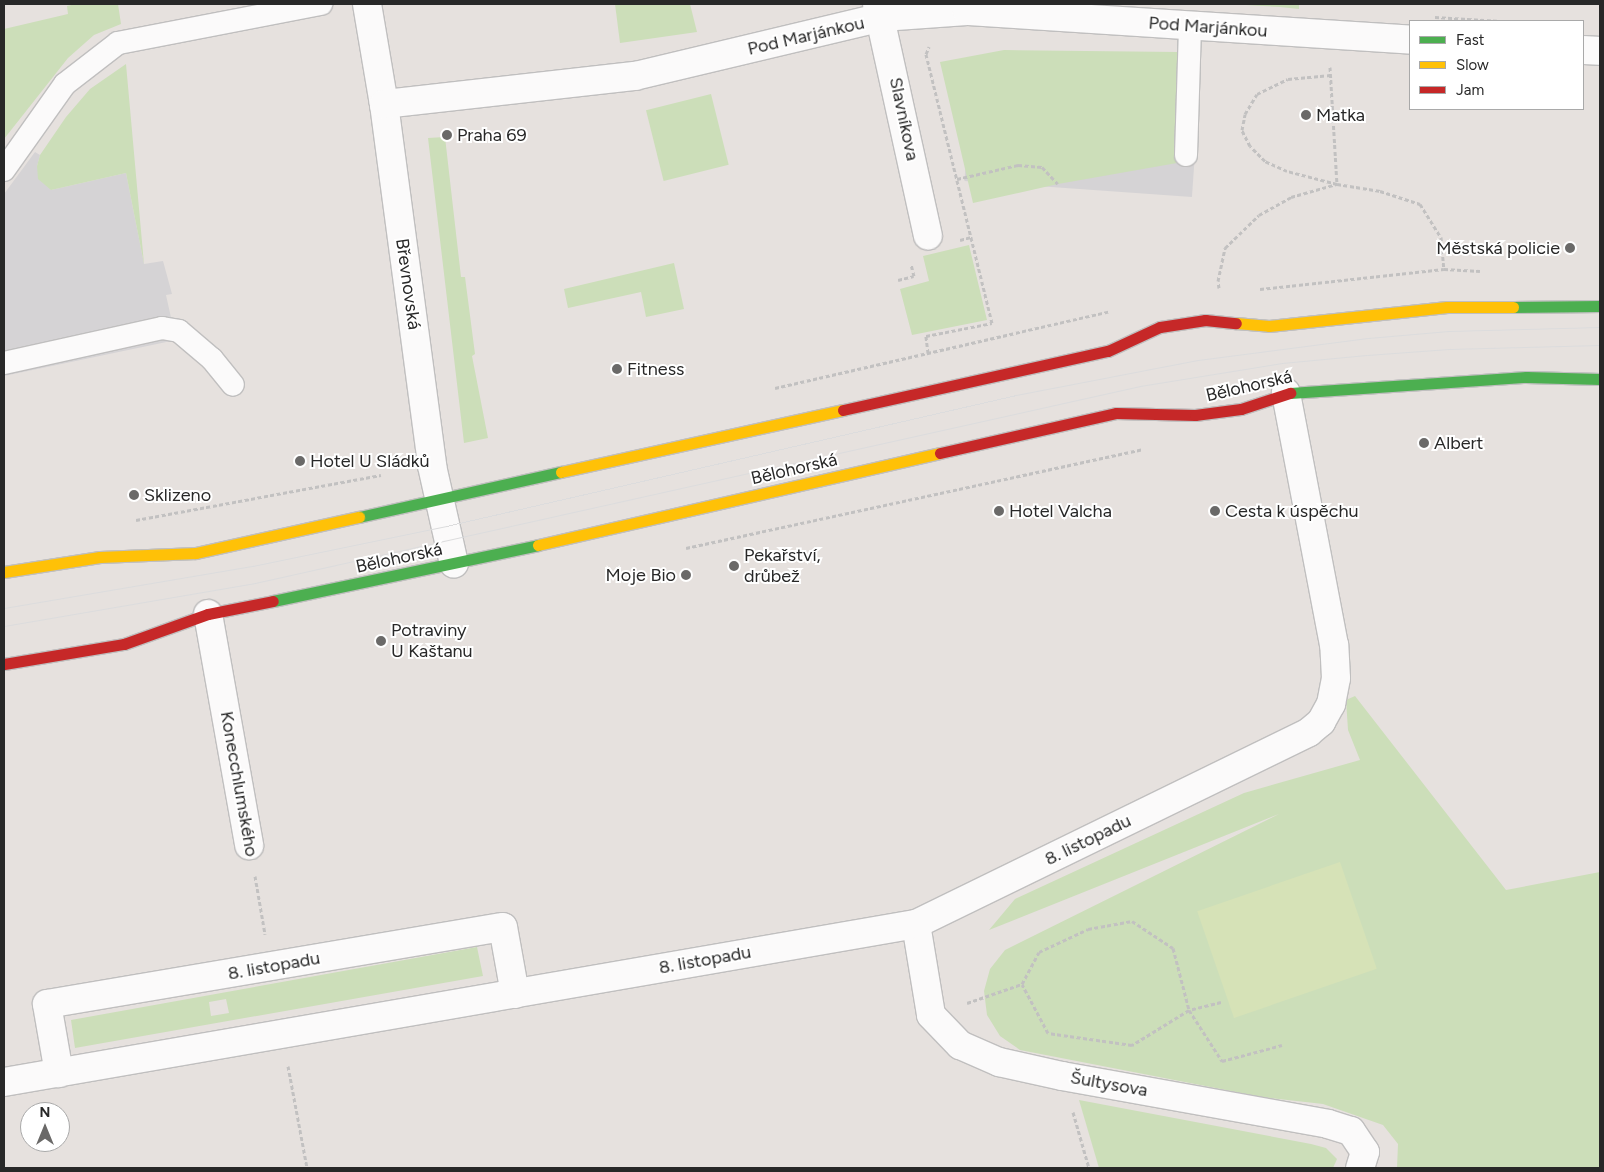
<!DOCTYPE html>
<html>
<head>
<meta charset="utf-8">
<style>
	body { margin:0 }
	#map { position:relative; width:1604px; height:1172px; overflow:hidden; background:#e6e1de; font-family:Figtree,sans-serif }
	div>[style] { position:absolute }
	.industrial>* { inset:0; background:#d5d3d5; transform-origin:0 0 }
	.green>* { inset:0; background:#ccdeb9; transform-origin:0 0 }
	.pitch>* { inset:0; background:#d6e2b7; transform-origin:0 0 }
	.path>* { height:3px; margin-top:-1.5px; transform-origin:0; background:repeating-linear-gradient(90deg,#c2c1c1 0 4px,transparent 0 6.5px) }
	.roads { filter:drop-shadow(1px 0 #c0bfbf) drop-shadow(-1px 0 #c0bfbf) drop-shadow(0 1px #c0bfbf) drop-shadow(0 -1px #c0bfbf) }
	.lane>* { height:22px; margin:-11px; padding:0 11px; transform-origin:11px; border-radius:11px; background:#fbfafa }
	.street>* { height:28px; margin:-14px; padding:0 14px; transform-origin:14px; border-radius:14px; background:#fbfafa }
	.fast>* { height:11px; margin:-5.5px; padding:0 5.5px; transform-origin:5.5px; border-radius:5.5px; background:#4caf50 }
	.slow>* { height:11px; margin:-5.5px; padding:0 5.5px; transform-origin:5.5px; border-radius:5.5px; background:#ffc107 }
	.jam>* { height:11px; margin:-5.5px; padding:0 5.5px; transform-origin:5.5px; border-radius:5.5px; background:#c62828 }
	.tram>* { height:1px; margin:-0.5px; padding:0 0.5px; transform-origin:0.5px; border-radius:0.5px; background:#dcdcdd }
	.dots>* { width:14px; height:14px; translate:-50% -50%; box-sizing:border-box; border:2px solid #fff; border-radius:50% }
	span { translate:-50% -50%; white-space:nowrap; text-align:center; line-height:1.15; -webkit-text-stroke:4px #fff; paint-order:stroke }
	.street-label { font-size:18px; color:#282828 }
	.poi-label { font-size:18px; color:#282828 }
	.left { translate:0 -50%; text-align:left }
	.right { translate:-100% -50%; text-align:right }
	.frame { position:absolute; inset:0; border:5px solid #282828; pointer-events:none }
	.legend { position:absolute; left:1409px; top:20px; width:175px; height:90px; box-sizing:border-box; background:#fff; border:1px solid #a9a9a9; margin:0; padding:6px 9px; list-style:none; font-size:15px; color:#282828 }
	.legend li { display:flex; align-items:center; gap:10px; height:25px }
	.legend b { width:25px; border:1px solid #a9a9a9 }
	.north { position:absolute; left:20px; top:1102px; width:50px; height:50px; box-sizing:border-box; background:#fff; border:1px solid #a9a9a9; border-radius:50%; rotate:0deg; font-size:14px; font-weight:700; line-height:20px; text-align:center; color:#282828 }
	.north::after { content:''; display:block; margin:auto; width:18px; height:22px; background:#6a6968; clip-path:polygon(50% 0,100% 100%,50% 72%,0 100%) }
</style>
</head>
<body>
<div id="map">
	<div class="industrial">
		<div style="clip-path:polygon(35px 152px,40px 155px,37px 166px,51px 190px,126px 173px,144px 264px,163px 261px,172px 294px,166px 295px,176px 340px,4px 376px,4px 194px)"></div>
		<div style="left:1195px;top:153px;width:44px;height:228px;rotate:94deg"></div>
	</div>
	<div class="green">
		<div style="clip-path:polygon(76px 4px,118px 4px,121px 24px,94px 35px,68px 58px,4px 139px,4px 29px,68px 14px,67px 6px)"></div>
		<div style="clip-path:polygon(615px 4px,690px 4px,697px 32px,620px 43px)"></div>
		<div style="clip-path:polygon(1228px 4px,1299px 4px,1299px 9px,1280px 7px)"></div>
		<div style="clip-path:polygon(1004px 50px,1178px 52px,1177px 163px,1058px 184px,973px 203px,940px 62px)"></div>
		<div style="clip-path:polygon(126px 64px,144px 264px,126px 173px,51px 190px,38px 179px,37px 166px,40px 155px,66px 117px,90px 89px)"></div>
		<div style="left:711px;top:94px;width:73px;height:67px;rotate:76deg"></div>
		<div style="clip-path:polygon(445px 137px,461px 277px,465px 277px,475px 354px,472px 356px,488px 438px,464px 443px,428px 138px)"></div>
		<div style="clip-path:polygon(969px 245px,987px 320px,912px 335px,900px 289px,929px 281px,923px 256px)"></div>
		<div style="clip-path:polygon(674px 263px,684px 309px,646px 317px,641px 292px,568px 308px,564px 289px)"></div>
		<div style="clip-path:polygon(1355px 696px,1506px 890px,1600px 872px,1600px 1168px,1397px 1168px,1398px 1144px,1383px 1125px,1323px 1104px,1262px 1097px,1020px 1050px,1000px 1036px,987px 1015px,984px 991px,990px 969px,1005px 950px,1279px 814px,989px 930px,1015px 899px,1244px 793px,1360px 760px,1348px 730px,1346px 700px)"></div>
		<div style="clip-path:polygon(evenodd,477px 947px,483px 976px,75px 1048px,71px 1020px,477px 947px,226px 999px,229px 1013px,211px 1016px,209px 1002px,226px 999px)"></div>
		<div style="clip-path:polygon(1079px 1100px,1311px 1144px,1326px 1148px,1337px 1159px,1333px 1168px,1099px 1168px)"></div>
	</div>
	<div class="pitch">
		<div style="left:1340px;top:862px;width:113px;height:151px;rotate:71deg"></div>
	</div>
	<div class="path">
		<div style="left:1435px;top:17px;width:66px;rotate:3.5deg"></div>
		<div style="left:1330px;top:67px;width:117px;rotate:86.6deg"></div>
		<div style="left:1337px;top:184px;width:52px;rotate:-165.4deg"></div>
		<div style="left:1287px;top:171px;width:24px;rotate:-156deg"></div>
		<div style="left:1265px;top:161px;width:21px;rotate:-135deg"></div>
		<div style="left:1250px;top:146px;width:18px;rotate:-117deg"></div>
		<div style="left:1242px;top:130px;width:16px;rotate:-79deg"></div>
		<div style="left:1245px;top:114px;width:23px;rotate:-59deg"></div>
		<div style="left:1257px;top:94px;width:34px;rotate:-26deg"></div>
		<div style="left:1288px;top:79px;width:43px;rotate:-5.3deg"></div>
		<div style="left:957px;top:179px;width:63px;rotate:-12.9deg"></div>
		<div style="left:1018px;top:165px;width:24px;rotate:5deg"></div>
		<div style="left:1042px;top:167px;width:23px;rotate:47deg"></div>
		<div style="left:960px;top:240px;width:11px;rotate:-15deg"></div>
		<div style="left:898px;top:280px;width:16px;rotate:-14deg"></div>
		<div style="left:914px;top:276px;width:12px;rotate:-104deg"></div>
		<div style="left:1219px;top:288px;width:7px;rotate:-98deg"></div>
		<div style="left:1218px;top:281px;width:34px;rotate:-78deg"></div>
		<div style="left:1225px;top:248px;width:47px;rotate:-44.1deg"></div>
		<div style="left:1259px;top:215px;width:37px;rotate:-29deg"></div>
		<div style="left:1291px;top:197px;width:48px;rotate:-15.8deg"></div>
		<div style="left:1337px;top:184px;width:44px;rotate:9.2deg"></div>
		<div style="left:1380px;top:191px;width:42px;rotate:18deg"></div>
		<div style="left:1420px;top:204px;width:39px;rotate:58deg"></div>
		<div style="left:1441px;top:237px;width:32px;rotate:85deg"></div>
		<div style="left:1260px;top:289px;width:185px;rotate:-6.2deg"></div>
		<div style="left:1444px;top:269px;width:36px;rotate:3deg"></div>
		<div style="left:928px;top:353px;width:17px;rotate:-97deg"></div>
		<div style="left:926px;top:336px;width:67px;rotate:-11.1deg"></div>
		<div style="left:992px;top:323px;width:277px;rotate:-103.8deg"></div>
		<div style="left:926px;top:54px;width:8px;rotate:-67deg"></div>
		<div style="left:775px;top:388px;width:342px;rotate:-12.9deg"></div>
		<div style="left:136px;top:520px;width:249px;rotate:-10.4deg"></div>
		<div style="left:686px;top:548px;width:467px;rotate:-12.2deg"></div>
		<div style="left:255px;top:876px;width:59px;rotate:80.2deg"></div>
		<div style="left:1221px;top:1002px;width:33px;rotate:166deg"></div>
		<div style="left:1189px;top:1010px;width:61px;rotate:57.1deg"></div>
		<div style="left:1222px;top:1061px;width:62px;rotate:-14.9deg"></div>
		<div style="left:967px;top:1003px;width:58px;rotate:-19.1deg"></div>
		<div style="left:1022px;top:984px;width:36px;rotate:-62deg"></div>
		<div style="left:1039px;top:952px;width:54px;rotate:-25.1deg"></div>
		<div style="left:1088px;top:929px;width:45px;rotate:-10.3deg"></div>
		<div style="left:1132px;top:921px;width:49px;rotate:33.4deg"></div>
		<div style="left:1173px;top:948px;width:64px;rotate:75.5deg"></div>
		<div style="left:1189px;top:1010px;width:67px;rotate:148.4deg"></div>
		<div style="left:1132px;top:1045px;width:85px;rotate:-171.9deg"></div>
		<div style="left:1048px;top:1033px;width:55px;rotate:-118deg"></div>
		<div style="left:288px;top:1066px;width:104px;rotate:79.4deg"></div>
		<div style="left:1073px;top:1112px;width:58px;rotate:74.1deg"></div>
	</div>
	<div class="roads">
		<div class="lane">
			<div style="left:1186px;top:155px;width:130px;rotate:-88.2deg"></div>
			<div style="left:4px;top:170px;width:105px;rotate:-54.7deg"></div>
			<div style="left:65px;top:84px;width:67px;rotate:-37.7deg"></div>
			<div style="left:118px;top:43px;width:207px;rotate:-10.9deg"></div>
			<div style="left:4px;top:363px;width:162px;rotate:-12.5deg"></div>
			<div style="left:162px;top:328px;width:17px;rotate:10deg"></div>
			<div style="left:179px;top:331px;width:43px;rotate:40.3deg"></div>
			<div style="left:212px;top:359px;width:33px;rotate:51deg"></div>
		</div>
		<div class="street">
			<div style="left:367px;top:4px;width:101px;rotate:80.4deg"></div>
			<div style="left:384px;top:104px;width:365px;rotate:82.4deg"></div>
			<div style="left:432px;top:466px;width:100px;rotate:77.3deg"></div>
			<div style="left:877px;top:4px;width:237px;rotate:77.6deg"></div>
			<div style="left:1583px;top:50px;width:17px;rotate:3deg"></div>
			<div style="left:384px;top:104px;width:253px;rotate:-6.4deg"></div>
			<div style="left:635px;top:76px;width:254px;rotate:-13.4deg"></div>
			<div style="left:882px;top:17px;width:85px;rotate:-4deg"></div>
			<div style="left:967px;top:11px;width:444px;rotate:3.7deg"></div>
			<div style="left:208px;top:614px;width:235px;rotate:79.9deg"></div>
			<div style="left:916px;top:924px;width:92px;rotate:80.6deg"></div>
			<div style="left:931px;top:1015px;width:42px;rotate:46deg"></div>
			<div style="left:960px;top:1045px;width:43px;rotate:23.6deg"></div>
			<div style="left:999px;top:1062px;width:65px;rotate:12.5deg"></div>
			<div style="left:1062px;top:1076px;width:270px;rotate:10.2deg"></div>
			<div style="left:1328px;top:1124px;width:24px;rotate:17deg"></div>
			<div style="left:1351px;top:1131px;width:25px;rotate:56deg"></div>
			<div style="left:1365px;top:1152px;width:17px;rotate:107deg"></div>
			<div style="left:59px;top:1073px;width:70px;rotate:-99.9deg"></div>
			<div style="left:47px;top:1004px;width:462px;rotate:-9.6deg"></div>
			<div style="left:503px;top:927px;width:68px;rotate:79.8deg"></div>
			<div style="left:4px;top:1082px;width:926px;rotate:-9.83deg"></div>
			<div style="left:916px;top:924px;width:437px;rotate:-26deg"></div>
			<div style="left:1309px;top:732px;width:16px;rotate:-40deg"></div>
			<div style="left:1321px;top:722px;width:21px;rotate:-61deg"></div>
			<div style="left:1331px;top:704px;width:26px;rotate:-79deg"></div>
			<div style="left:1336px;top:678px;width:33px;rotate:-93deg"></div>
			<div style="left:1334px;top:645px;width:257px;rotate:-100.8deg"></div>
		</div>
		<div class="fast">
			<div style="left:1513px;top:307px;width:87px;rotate:-0.7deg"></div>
			<div style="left:1290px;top:393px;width:237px;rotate:-3.9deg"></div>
			<div style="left:1526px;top:377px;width:74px;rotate:1.5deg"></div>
			<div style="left:359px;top:517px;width:207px;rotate:-12.6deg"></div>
			<div style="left:273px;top:601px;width:271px;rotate:-11.9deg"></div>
		</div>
		<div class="slow">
			<div style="left:1236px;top:323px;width:33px;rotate:5deg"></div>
			<div style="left:1269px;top:326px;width:179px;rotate:-6.1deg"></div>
			<div style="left:1447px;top:307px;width:66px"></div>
			<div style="left:561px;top:472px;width:289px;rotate:-12.4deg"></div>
			<div style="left:538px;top:545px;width:412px;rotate:-12.9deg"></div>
			<div style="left:4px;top:572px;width:97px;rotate:-8.9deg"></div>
			<div style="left:100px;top:557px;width:96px;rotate:-2.4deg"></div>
			<div style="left:196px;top:553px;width:167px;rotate:-12.5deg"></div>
		</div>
		<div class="jam">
			<div style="left:843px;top:410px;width:271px;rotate:-12.6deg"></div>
			<div style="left:1108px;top:351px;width:57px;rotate:-24.8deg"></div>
			<div style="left:1160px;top:327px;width:46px;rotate:-8.8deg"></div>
			<div style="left:1205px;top:320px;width:31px;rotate:6deg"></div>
			<div style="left:940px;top:453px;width:180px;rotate:-12.8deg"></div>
			<div style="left:1116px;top:413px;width:79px;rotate:1.5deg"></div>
			<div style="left:1195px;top:415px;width:46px;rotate:-7.4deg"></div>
			<div style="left:1241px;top:409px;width:52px;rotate:-18.1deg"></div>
			<div style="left:4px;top:664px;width:122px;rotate:-9.5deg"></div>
			<div style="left:124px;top:644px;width:89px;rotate:-19.7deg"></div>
			<div style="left:208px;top:614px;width:66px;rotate:-11.3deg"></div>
		</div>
	</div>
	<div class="tram">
		<div style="left:4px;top:608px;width:253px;rotate:-9.6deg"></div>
		<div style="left:253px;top:566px;width:197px;rotate:-11.7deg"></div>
		<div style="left:446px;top:526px;width:585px;rotate:-12.94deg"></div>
		<div style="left:1016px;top:395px;width:185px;rotate:-10.9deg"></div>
		<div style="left:1198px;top:360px;width:171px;rotate:-7.4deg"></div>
		<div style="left:1368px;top:338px;width:81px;rotate:-4.9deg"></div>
		<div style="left:1449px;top:331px;width:151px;rotate:-1.5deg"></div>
		<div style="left:4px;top:626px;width:255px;rotate:-9.7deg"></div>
		<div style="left:255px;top:583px;width:907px;rotate:-12.55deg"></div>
		<div style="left:1140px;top:386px;width:144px;rotate:-9.2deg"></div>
		<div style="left:1282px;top:363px;width:85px;rotate:-5.4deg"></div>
		<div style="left:1367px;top:355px;width:82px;rotate:-4.2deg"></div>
		<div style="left:1449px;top:349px;width:151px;rotate:-1.5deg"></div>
	</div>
	<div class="dots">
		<div style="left:1306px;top:115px;background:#6a6968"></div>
		<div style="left:447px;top:135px;background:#6a6968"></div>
		<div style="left:1570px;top:248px;background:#6a6968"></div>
		<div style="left:617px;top:369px;background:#6a6968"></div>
		<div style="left:1424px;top:443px;background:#6a6968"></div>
		<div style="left:300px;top:461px;background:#6a6968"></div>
		<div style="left:134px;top:495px;background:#6a6968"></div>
		<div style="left:999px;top:511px;background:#6a6968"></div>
		<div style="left:1215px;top:511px;background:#6a6968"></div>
		<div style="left:734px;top:566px;background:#6a6968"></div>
		<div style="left:686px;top:575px;background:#6a6968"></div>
		<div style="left:381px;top:641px;background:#6a6968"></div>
	</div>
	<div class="street-label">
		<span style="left:1208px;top:27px;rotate:4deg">Pod Marjánkou</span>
		<span style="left:806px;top:36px;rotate:-13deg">Pod Marjánkou</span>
		<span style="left:904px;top:119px;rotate:78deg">Slavníkova</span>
		<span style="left:408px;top:284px;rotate:82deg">Břevnovská</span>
		<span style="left:1249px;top:386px;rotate:-13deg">Bělohorská</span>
		<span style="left:794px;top:469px;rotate:-13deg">Bělohorská</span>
		<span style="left:399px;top:558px;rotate:-12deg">Bělohorská</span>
		<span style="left:239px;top:784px;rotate:80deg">Konecchlumského</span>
		<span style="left:1088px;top:840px;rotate:-26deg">8. listopadu</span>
		<span style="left:705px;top:960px;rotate:-10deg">8. listopadu</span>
		<span style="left:274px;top:966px;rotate:-10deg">8. listopadu</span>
		<span style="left:1109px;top:1084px;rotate:10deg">Šultysova</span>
	</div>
	<div class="poi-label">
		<span class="left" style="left:1316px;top:115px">Matka</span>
		<span class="left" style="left:457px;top:135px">Praha 69</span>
		<span class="right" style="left:1560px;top:248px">Městská policie</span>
		<span class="left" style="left:627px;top:369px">Fitness</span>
		<span class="left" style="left:1434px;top:443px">Albert</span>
		<span class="left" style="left:310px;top:461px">Hotel U Sládků</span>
		<span class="left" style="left:144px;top:495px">Sklizeno</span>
		<span class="left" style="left:1009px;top:511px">Hotel Valcha</span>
		<span class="left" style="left:1225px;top:511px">Cesta k úspěchu</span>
		<span class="left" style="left:744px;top:566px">Pekařství,<br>drůbež</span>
		<span class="right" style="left:676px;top:575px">Moje Bio</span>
		<span class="left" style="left:391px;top:641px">Potraviny<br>U Kaštanu</span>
	</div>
	<div class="frame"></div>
	<ul class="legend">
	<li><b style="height:6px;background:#4caf50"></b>Fast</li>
	<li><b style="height:6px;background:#ffc107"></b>Slow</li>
	<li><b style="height:6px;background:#c62828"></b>Jam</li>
	</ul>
	<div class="north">N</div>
</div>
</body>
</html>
